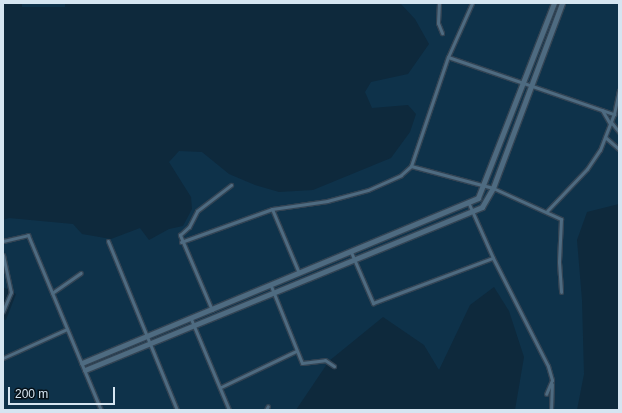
<!DOCTYPE html>
<html>
<head>
<meta charset="utf-8">
<style>
	body { margin:0 }
	#map { position:relative; width:622px; height:413px; overflow:hidden; background:#0e293c; font-family:Arial,sans-serif }
	div>[style] { position:absolute }
	.built>* { inset:0; background:#0e324a; transform-origin:0 0 }
	.roads { filter:drop-shadow(1px 0 #334454) drop-shadow(-1px 0 #334454) drop-shadow(0 1px #334454) drop-shadow(0 -1px #334454) }
	.street>* { height:3px; margin:-1.5px; padding:0 1.5px; transform-origin:1.5px; border-radius:1.5px; background:#4e6b81 }
	.secondary>* { height:4.5px; margin:-2.25px; padding:0 2.25px; transform-origin:2.25px; border-radius:2.25px; background:#4e6b81 }
	span { translate:-50% -50%; white-space:nowrap; text-align:center; line-height:1.15; -webkit-text-stroke:4px #061119; paint-order:stroke }
	.frame { position:absolute; inset:0; border:4px solid #d5e5f1; pointer-events:none }
	.scale { position:absolute; left:8px; top:387px; width:107px; height:18px; box-sizing:border-box; border:2px solid #d5e5f1; border-top:0; padding-left:5px; font-size:12px; line-height:14px; white-space:nowrap; color:#d5e5f1; -webkit-text-stroke:3px #061119; paint-order:stroke }
</style>
</head>
<body>
<div id="map">
	<div class="built">
		<div style="left:22px;top:3px;width:43px;height:4px"></div>
		<div style="clip-path:polygon(400px 3px,619px 3px,619px 204px,587px 212px,577px 240px,582px 300px,584px 374px,577px 410px,515px 410px,524px 357px,509px 311px,494px 287px,470px 305px,439px 370px,424px 345px,383px 317px,329px 361px,296px 410px,3px 410px,3px 319px,6px 320px,16px 294px,3px 287px,3px 220px,9px 218px,73px 224px,82px 234px,111px 239px,140px 228px,149px 240px,169px 229px,183px 226px,192px 209px,191px 197px,169px 162px,179px 151px,202px 152px,229px 174px,255px 185px,279px 192px,313px 190px,391px 158px,410px 132px,416px 114px,408px 105px,372px 108px,365px 92px,371px 82px,408px 74px,429px 44px,415px 19px)"></div>
	</div>
	<div class="roads">
		<div class="street">
			<div style="left:439px;top:3px;width:20px;rotate:93deg"></div>
			<div style="left:438px;top:23px;width:11px;rotate:68deg"></div>
			<div style="left:448px;top:57px;width:176px;rotate:19deg"></div>
			<div style="left:602px;top:110px;width:16px;rotate:60deg"></div>
			<div style="left:611px;top:122px;width:13px;rotate:51deg"></div>
			<div style="left:605px;top:137px;width:18px;rotate:41deg"></div>
			<div style="left:411px;top:166px;width:85px;rotate:15deg"></div>
			<div style="left:493px;top:188px;width:75px;rotate:24.5deg"></div>
			<div style="left:561px;top:219px;width:43px;rotate:92.7deg"></div>
			<div style="left:559px;top:262px;width:30px;rotate:86deg"></div>
			<div style="left:469px;top:204px;width:59px;rotate:66deg"></div>
			<div style="left:493px;top:258px;width:121px;rotate:63deg"></div>
			<div style="left:548px;top:366px;width:15px;rotate:74deg"></div>
			<div style="left:552px;top:380px;width:15px;rotate:113deg"></div>
			<div style="left:272px;top:209px;width:56px;rotate:-8.3deg"></div>
			<div style="left:327px;top:201px;width:42px;rotate:-15deg"></div>
			<div style="left:368px;top:190px;width:36px;rotate:-24deg"></div>
			<div style="left:401px;top:175px;width:13px;rotate:-42deg"></div>
			<div style="left:411px;top:166px;width:115px;rotate:-71.3deg"></div>
			<div style="left:448px;top:57px;width:59px;rotate:-66deg"></div>
			<div style="left:547px;top:211px;width:58px;rotate:-46.4deg"></div>
			<div style="left:587px;top:169px;width:23px;rotate:-56deg"></div>
			<div style="left:600px;top:150px;width:39px;rotate:-69deg"></div>
			<div style="left:614px;top:114px;width:24px;rotate:-78deg"></div>
			<div style="left:3px;top:241px;width:26px;rotate:-13deg"></div>
			<div style="left:28px;top:235px;width:190px;rotate:67.4deg"></div>
			<div style="left:108px;top:241px;width:183px;rotate:67.8deg"></div>
			<div style="left:181px;top:242px;width:97px;rotate:-19.9deg"></div>
			<div style="left:272px;top:209px;width:69px;rotate:67.1deg"></div>
			<div style="left:351px;top:252px;width:56px;rotate:66.7deg"></div>
			<div style="left:373px;top:303px;width:128px;rotate:-20.6deg"></div>
			<div style="left:3px;top:255px;width:38px;rotate:78deg"></div>
			<div style="left:11px;top:292px;width:21px;rotate:113deg"></div>
			<div style="left:271px;top:286px;width:83px;rotate:68.1deg"></div>
			<div style="left:302px;top:363px;width:23px;rotate:-7deg"></div>
			<div style="left:325px;top:360px;width:11px;rotate:34deg"></div>
			<div style="left:52px;top:293px;width:35px;rotate:-35deg"></div>
			<div style="left:212px;top:310px;width:82px;rotate:-113.1deg"></div>
			<div style="left:180px;top:235px;width:12px;rotate:-42deg"></div>
			<div style="left:189px;top:227px;width:18px;rotate:-63deg"></div>
			<div style="left:197px;top:211px;width:43px;rotate:-37.4deg"></div>
			<div style="left:191px;top:319px;width:99px;rotate:67.3deg"></div>
			<div style="left:3px;top:358px;width:70px;rotate:-24.4deg"></div>
			<div style="left:221px;top:387px;width:83px;rotate:-25.6deg"></div>
			<div style="left:266px;top:410px;width:4px;rotate:-63deg"></div>
			<div style="left:551px;top:410px;width:26px;rotate:-88deg"></div>
		</div>
		<div class="secondary">
			<div style="left:82px;top:363px;width:429px;rotate:-22.6deg"></div>
			<div style="left:478px;top:198px;width:209px;rotate:-68.7deg"></div>
			<div style="left:85px;top:370px;width:429px;rotate:-22.3deg"></div>
			<div style="left:482px;top:207px;width:22px;rotate:-60deg"></div>
			<div style="left:493px;top:188px;width:197px;rotate:-69.5deg"></div>
		</div>
	</div>
	<div class="frame"></div>
	<div class="scale">200 m</div>
</div>
</body>
</html>
